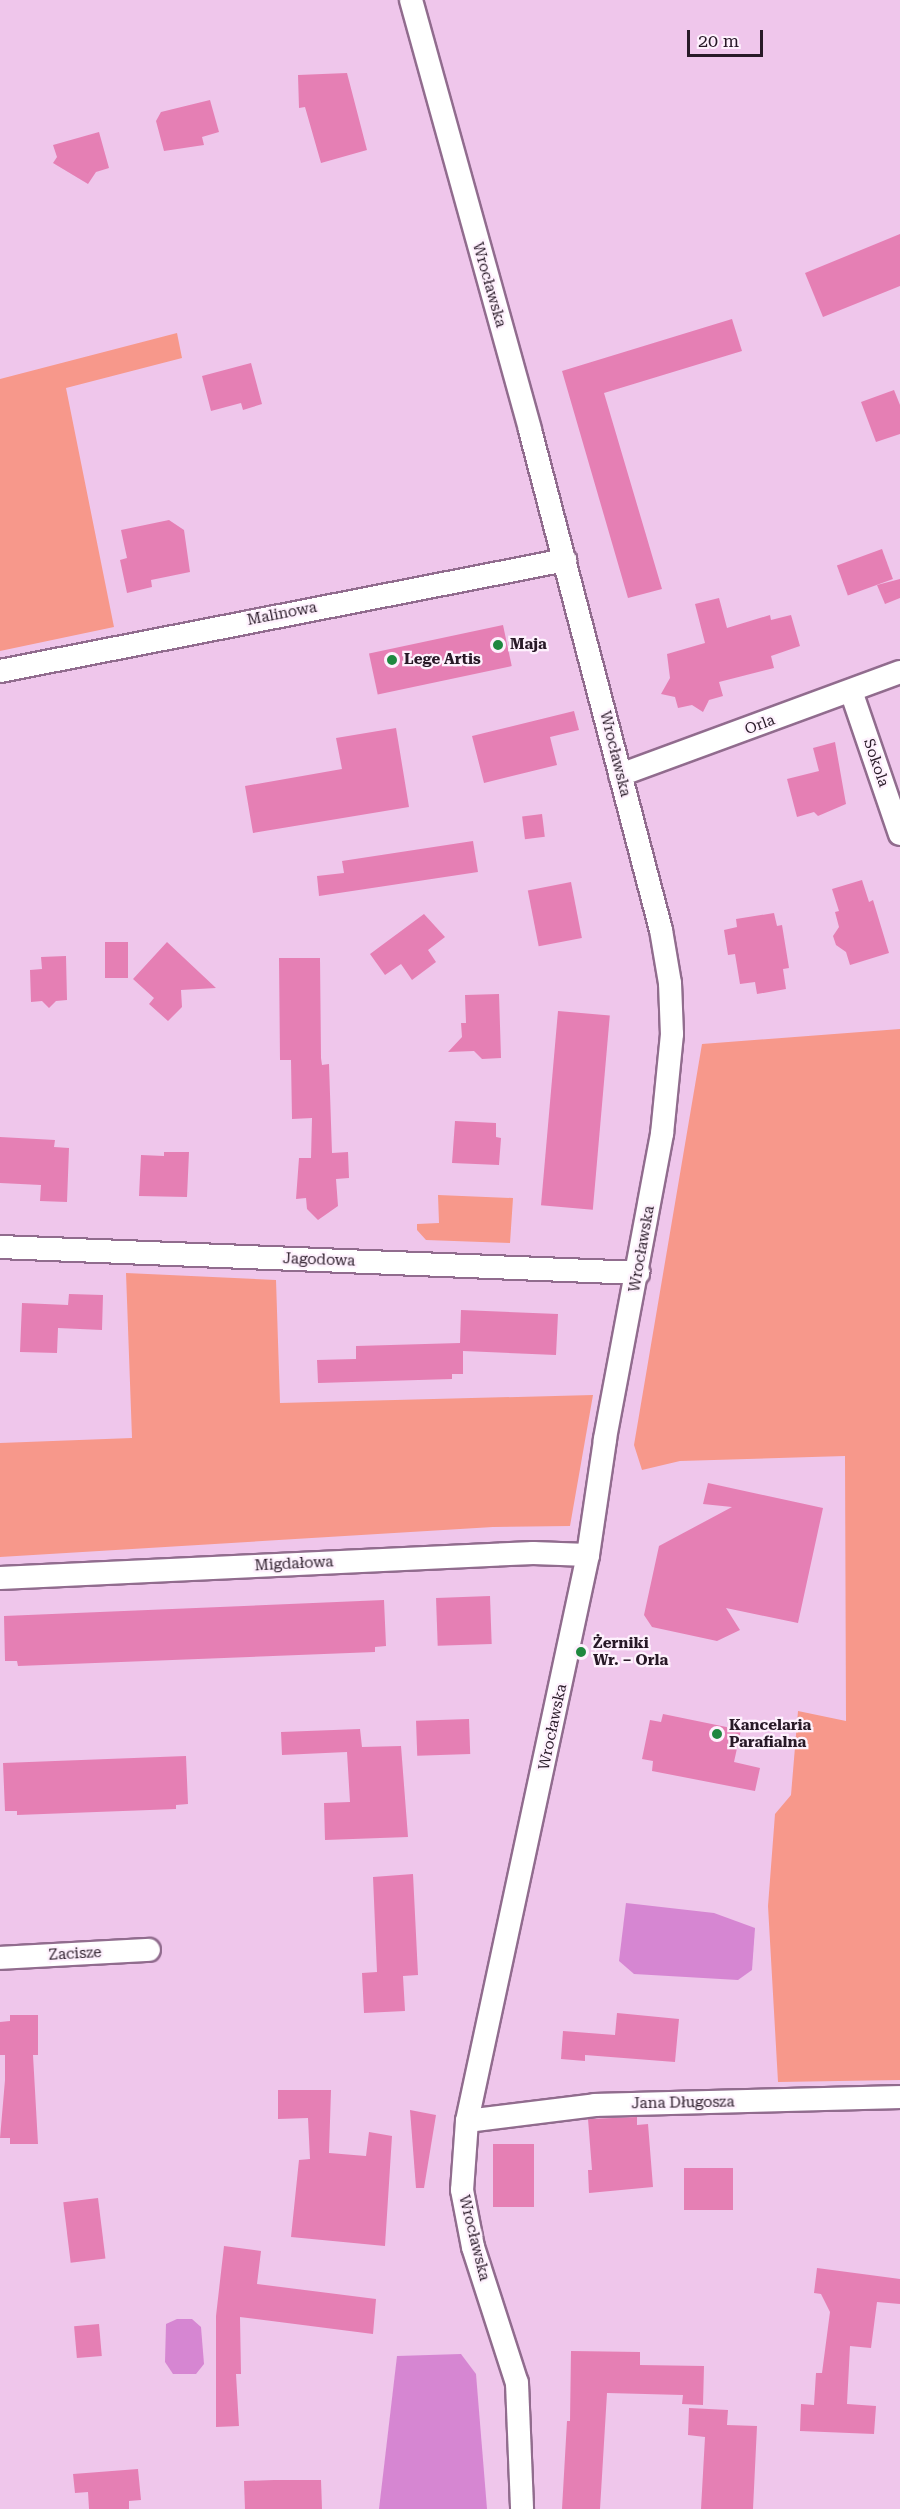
<!DOCTYPE html>
<html>
<head>
<meta charset="utf-8">
<style>
	body { margin:0 }
	#map { position:relative; width:900px; height:2509px; overflow:hidden; background:#efc6eb; font-family:"Roboto Serif",serif }
	div>[style] { position:absolute }
	.green>* { inset:0; background:#f7988b }
	.water>* { inset:0; background:#d686d2 }
	.building>* { inset:0; background:#e57fb4; transform-origin:0 0 }
	.roads { filter:drop-shadow(2px 0 #916c8e) drop-shadow(-2px 0 #916c8e) drop-shadow(0 2px #916c8e) drop-shadow(0 -2px #916c8e) }
	.street>* { height:22px; margin:-11px; padding:0 11px; transform-origin:11px; border-radius:11px; background:#fff }
	.dots>* { width:16px; height:16px; translate:-50% -50%; box-sizing:border-box; border:3px solid #fef1fd; border-radius:50% }
	span { translate:-50% -50%; white-space:nowrap; text-align:center; line-height:1.15; -webkit-text-stroke:4.5px #fef1fd; paint-order:stroke }
	.street-label { font-size:15px; color:#281927 }
	.poi-label { font-size:15px; color:#281927; font-weight:700 }
	.left { translate:0 -50%; text-align:left }
	.scale { position:absolute; left:687px; top:30px; width:76px; height:27px; box-sizing:border-box; border:3px solid #281927; border-top:0; padding-left:8px; font-size:18px; line-height:21px; white-space:nowrap; color:#281927; -webkit-text-stroke:4px #fef1fd; paint-order:stroke }
</style>
</head>
<body>
<div id="map">
	<div class="green">
		<div style="clip-path:polygon(177px 333px,182px 358px,66px 388px,114px 627px,0 651px,0 379px)"></div>
		<div style="clip-path:polygon(900px 1029px,900px 2080px,778px 2082px,768px 1906px,775px 1814px,791px 1795px,798px 1711px,846px 1721px,845px 1456px,680px 1461px,642px 1470px,634px 1445px,702px 1044px)"></div>
		<div style="clip-path:polygon(438px 1195px,513px 1198px,510px 1243px,426px 1240px,417px 1230px,417px 1224px,439px 1223px)"></div>
		<div style="clip-path:polygon(126px 1273px,276px 1280px,280px 1403px,593px 1395px,570px 1526px,493px 1527px,0 1557px,0 1443px,132px 1438px)"></div>
	</div>
	<div class="water">
		<div style="clip-path:polygon(626px 1903px,714px 1913px,755px 1928px,752px 1970px,738px 1980px,634px 1974px,619px 1961px)"></div>
		<div style="clip-path:polygon(177px 2319px,192px 2319px,201px 2327px,204px 2364px,196px 2374px,173px 2374px,165px 2362px,166px 2324px)"></div>
		<div style="clip-path:polygon(461px 2354px,476px 2374px,487px 2509px,379px 2509px,397px 2356px)"></div>
	</div>
	<div class="building">
		<div style="clip-path:polygon(347px 73px,367px 150px,321px 163px,305px 107px,299px 108px,298px 75px)"></div>
		<div style="clip-path:polygon(210px 100px,219px 132px,202px 137px,204px 145px,164px 151px,156px 121px,161px 112px)"></div>
		<div style="clip-path:polygon(99px 132px,109px 168px,96px 172px,88px 184px,53px 163px,57px 157px,53px 145px)"></div>
		<div style="clip-path:polygon(900px 234px,900px 286px,823px 317px,805px 273px)"></div>
		<div style="clip-path:polygon(732px 319px,742px 351px,604px 393px,662px 589px,628px 598px,562px 371px)"></div>
		<div style="clip-path:polygon(251px 363px,262px 404px,243px 410px,241px 403px,211px 411px,202px 376px)"></div>
		<div style="clip-path:polygon(894px 390px,900px 405px,900px 434px,876px 442px,861px 402px)"></div>
		<div style="clip-path:polygon(169px 520px,184px 530px,190px 572px,151px 580px,152px 587px,127px 593px,120px 560px,127px 558px,121px 530px)"></div>
		<div style="left:882px;top:549px;width:32px;height:48px;rotate:70deg"></div>
		<div style="clip-path:polygon(900px 579px,900px 598px,885px 604px,877px 585px)"></div>
		<div style="clip-path:polygon(719px 598px,727px 628px,770px 615px,771px 620px,791px 615px,800px 646px,771px 656px,774px 668px,719px 682px,723px 696px,709px 700px,703px 712px,692px 705px,678px 708px,675px 697px,661px 694px,670px 678px,667px 654px,705px 643px,695px 604px)"></div>
		<div style="left:503px;top:625px;width:42px;height:137px;rotate:78deg"></div>
		<div style="clip-path:polygon(574px 711px,579px 730px,550px 737px,557px 765px,484px 783px,472px 736px)"></div>
		<div style="clip-path:polygon(396px 728px,409px 807px,253px 833px,245px 786px,342px 769px,336px 738px)"></div>
		<div style="clip-path:polygon(835px 742px,846px 804px,818px 816px,814px 812px,797px 817px,787px 779px,819px 771px,813px 748px)"></div>
		<div style="left:542px;top:814px;width:23px;height:20px;rotate:83deg"></div>
		<div style="clip-path:polygon(473px 841px,478px 872px,319px 896px,317px 876px,344px 873px,342px 861px)"></div>
		<div style="clip-path:polygon(862px 880px,869px 902px,873px 900px,889px 953px,850px 965px,846px 952px,836px 945px,833px 936px,839px 927px,835px 912px,839px 911px,832px 889px)"></div>
		<div style="left:571px;top:882px;width:57px;height:44px;rotate:79deg"></div>
		<div style="clip-path:polygon(774px 913px,777px 926px,782px 925px,789px 968px,783px 969px,786px 989px,757px 994px,755px 982px,740px 984px,735px 954px,728px 955px,724px 930px,737px 927px,736px 919px)"></div>
		<div style="clip-path:polygon(424px 914px,445px 937px,428px 950px,436px 962px,412px 980px,401px 964px,385px 975px,370px 954px)"></div>
		<div style="left:105px;top:942px;width:23px;height:36px"></div>
		<div style="clip-path:polygon(167px 942px,216px 988px,181px 990px,182px 1007px,168px 1021px,149px 1004px,154px 998px,133px 979px)"></div>
		<div style="clip-path:polygon(66px 956px,67px 1000px,56px 1001px,49px 1008px,42px 1001px,31px 1002px,30px 970px,42px 969px,41px 957px)"></div>
		<div style="clip-path:polygon(279px 958px,320px 958px,321px 1058px,322px 1065px,329px 1064px,332px 1153px,348px 1152px,349px 1178px,336px 1179px,338px 1206px,318px 1220px,307px 1209px,306px 1198px,296px 1199px,299px 1158px,311px 1158px,312px 1118px,292px 1119px,291px 1060px,280px 1060px)"></div>
		<div style="clip-path:polygon(499px 994px,501px 1058px,482px 1059px,474px 1051px,448px 1052px,462px 1037px,461px 1023px,466px 1023px,465px 995px)"></div>
		<div style="left:558px;top:1011px;width:52px;height:195px;rotate:5deg"></div>
		<div style="clip-path:polygon(455px 1121px,496px 1123px,496px 1137px,501px 1138px,499px 1165px,452px 1163px)"></div>
		<div style="clip-path:polygon(0 1137px,55px 1140px,54px 1147px,69px 1148px,67px 1202px,40px 1201px,41px 1185px,0 1183px)"></div>
		<div style="clip-path:polygon(164px 1152px,189px 1152px,187px 1197px,139px 1196px,141px 1155px,164px 1156px)"></div>
		<div style="clip-path:polygon(69px 1294px,103px 1295px,102px 1330px,58px 1328px,57px 1353px,20px 1352px,22px 1303px,68px 1305px)"></div>
		<div style="clip-path:polygon(461px 1310px,558px 1314px,556px 1355px,463px 1351px,463px 1374px,452px 1374px,452px 1379px,318px 1383px,317px 1360px,356px 1359px,356px 1346px,460px 1343px)"></div>
		<div style="clip-path:polygon(708px 1483px,823px 1508px,798px 1623px,726px 1608px,740px 1630px,717px 1641px,652px 1627px,644px 1615px,659px 1546px,732px 1507px,703px 1504px)"></div>
		<div style="left:490px;top:1596px;width:48px;height:54px;rotate:88deg"></div>
		<div style="clip-path:polygon(384px 1600px,386px 1646px,375px 1647px,375px 1652px,18px 1666px,17px 1661px,5px 1661px,4px 1616px)"></div>
		<div style="clip-path:polygon(663px 1714px,741px 1730px,734px 1762px,760px 1768px,755px 1791px,652px 1771px,653px 1761px,642px 1759px,650px 1720px,661px 1722px)"></div>
		<div style="left:469px;top:1719px;width:35px;height:53px;rotate:88deg"></div>
		<div style="clip-path:polygon(360px 1729px,362px 1747px,401px 1746px,408px 1837px,325px 1840px,324px 1803px,350px 1802px,347px 1752px,282px 1755px,281px 1732px)"></div>
		<div style="clip-path:polygon(186px 1756px,188px 1804px,176px 1805px,176px 1809px,17px 1815px,17px 1811px,5px 1811px,3px 1763px)"></div>
		<div style="clip-path:polygon(413px 1874px,418px 1975px,403px 1976px,405px 2011px,364px 2013px,362px 1973px,377px 1972px,373px 1877px)"></div>
		<div style="clip-path:polygon(617px 2013px,679px 2019px,675px 2062px,585px 2055px,585px 2061px,561px 2059px,563px 2031px,615px 2035px)"></div>
		<div style="clip-path:polygon(10px 2015px,38px 2015px,38px 2055px,33px 2055px,38px 2144px,10px 2144px,10px 2138px,0 2138px,5px 2080px,5px 2055px,0 2055px,0 2022px,10px 2021px)"></div>
		<div style="clip-path:polygon(278px 2090px,331px 2090px,329px 2153px,366px 2156px,369px 2132px,392px 2136px,385px 2246px,291px 2237px,299px 2160px,310px 2159px,308px 2118px,278px 2119px)"></div>
		<div style="clip-path:polygon(410px 2110px,436px 2115px,424px 2188px,416px 2188px)"></div>
		<div style="clip-path:polygon(637px 2117px,637px 2125px,648px 2124px,653px 2187px,589px 2193px,588px 2170px,592px 2170px,588px 2119px)"></div>
		<div style="left:493px;top:2144px;width:41px;height:63px"></div>
		<div style="left:733px;top:2168px;width:42px;height:49px;rotate:90deg"></div>
		<div style="left:98px;top:2198px;width:61px;height:35px;rotate:83deg"></div>
		<div style="clip-path:polygon(224px 2246px,261px 2251px,257px 2284px,376px 2299px,373px 2334px,240px 2317px,241px 2374px,236px 2374px,239px 2426px,216px 2427px,216px 2316px)"></div>
		<div style="clip-path:polygon(817px 2268px,900px 2279px,900px 2304px,877px 2302px,871px 2348px,850px 2346px,847px 2404px,876px 2406px,874px 2434px,800px 2431px,801px 2404px,814px 2405px,816px 2373px,822px 2373px,830px 2312px,821px 2294px,814px 2293px)"></div>
		<div style="left:99px;top:2324px;width:32px;height:25px;rotate:85deg"></div>
		<div style="clip-path:polygon(571px 2351px,640px 2352px,640px 2365px,704px 2366px,703px 2405px,682px 2404px,683px 2395px,607px 2393px,600px 2509px,562px 2509px,567px 2421px,570px 2421px)"></div>
		<div style="clip-path:polygon(689px 2408px,728px 2410px,727px 2425px,757px 2426px,753px 2509px,701px 2509px,705px 2437px,688px 2435px)"></div>
		<div style="clip-path:polygon(138px 2469px,141px 2500px,129px 2501px,129px 2509px,89px 2509px,88px 2492px,75px 2493px,73px 2474px)"></div>
		<div style="clip-path:polygon(274px 2480px,321px 2480px,322px 2509px,245px 2509px,244px 2481px)"></div>
	</div>
	<div class="roads">
		<div class="street">
			<div style="left:411px;top:0;width:446px;rotate:74.5deg"></div>
			<div style="left:530px;top:430px;width:517px;rotate:75.32deg"></div>
			<div style="left:661px;top:930px;width:54px;rotate:80.4deg"></div>
			<div style="left:670px;top:983px;width:51px;rotate:87.8deg"></div>
			<div style="left:672px;top:1034px;width:100px;rotate:95.7deg"></div>
			<div style="left:662px;top:1134px;width:311px;rotate:100.6deg"></div>
			<div style="left:605px;top:1440px;width:116px;rotate:98.4deg"></div>
			<div style="left:588px;top:1555px;width:579px;rotate:102.07deg"></div>
			<div style="left:467px;top:2121px;width:69px;rotate:94.1deg"></div>
			<div style="left:462px;top:2190px;width:58px;rotate:79.1deg"></div>
			<div style="left:473px;top:2247px;width:143px;rotate:72.1deg"></div>
			<div style="left:517px;top:2383px;width:126px;rotate:87.7deg"></div>
			<div style="left:0;top:671px;width:576px;rotate:-11.11deg"></div>
			<div style="left:851px;top:691px;width:151px;rotate:71.1deg"></div>
			<div style="left:620px;top:775px;width:298px;rotate:-20.2deg"></div>
			<div style="left:0;top:1247px;width:639px;rotate:2.33deg"></div>
			<div style="left:0;top:1578px;width:534px;rotate:-2.69deg"></div>
			<div style="left:533px;top:1553px;width:55px;rotate:2.1deg"></div>
			<div style="left:0;top:1958px;width:149px;rotate:-3.1deg"></div>
			<div style="left:467px;top:2121px;width:129px;rotate:-7.1deg"></div>
			<div style="left:595px;top:2105px;width:305px;rotate:-1.5deg"></div>
		</div>
	</div>
	<div class="dots">
		<div style="left:498px;top:645px;background:#1e883f"></div>
		<div style="left:392px;top:660px;background:#1e883f"></div>
		<div style="left:581px;top:1652px;background:#1e883f"></div>
		<div style="left:717px;top:1734px;background:#1e883f"></div>
	</div>
	<div class="street-label">
		<span style="left:489px;top:285px;rotate:74deg">Wrocławska</span>
		<span style="left:282px;top:614px;rotate:-11deg">Malinowa</span>
		<span style="left:760px;top:725px;rotate:-20deg">Orla</span>
		<span style="left:615px;top:754px;rotate:76deg">Wrocławska</span>
		<span style="left:876px;top:763px;rotate:71deg">Sokola</span>
		<span style="left:642px;top:1249px;rotate:-80deg">Wrocławska</span>
		<span style="left:319px;top:1260px;rotate:2deg">Jagodowa</span>
		<span style="left:294px;top:1564px;rotate:-3deg">Migdałowa</span>
		<span style="left:553px;top:1727px;rotate:-78deg">Wrocławska</span>
		<span style="left:75px;top:1954px;rotate:-3deg">Zacisze</span>
		<span style="left:683px;top:2103px;rotate:-1deg">Jana Długosza</span>
		<span style="left:474px;top:2238px;rotate:76deg">Wrocławska</span>
	</div>
	<div class="poi-label">
		<span class="left" style="left:510px;top:645px">Maja</span>
		<span class="left" style="left:404px;top:660px">Lege Artis</span>
		<span class="left" style="left:593px;top:1652px">Żerniki<br>Wr. – Orla</span>
		<span class="left" style="left:729px;top:1734px">Kancelaria<br>Parafialna</span>
	</div>
	<div class="scale">20 m</div>
</div>
</body>
</html>
